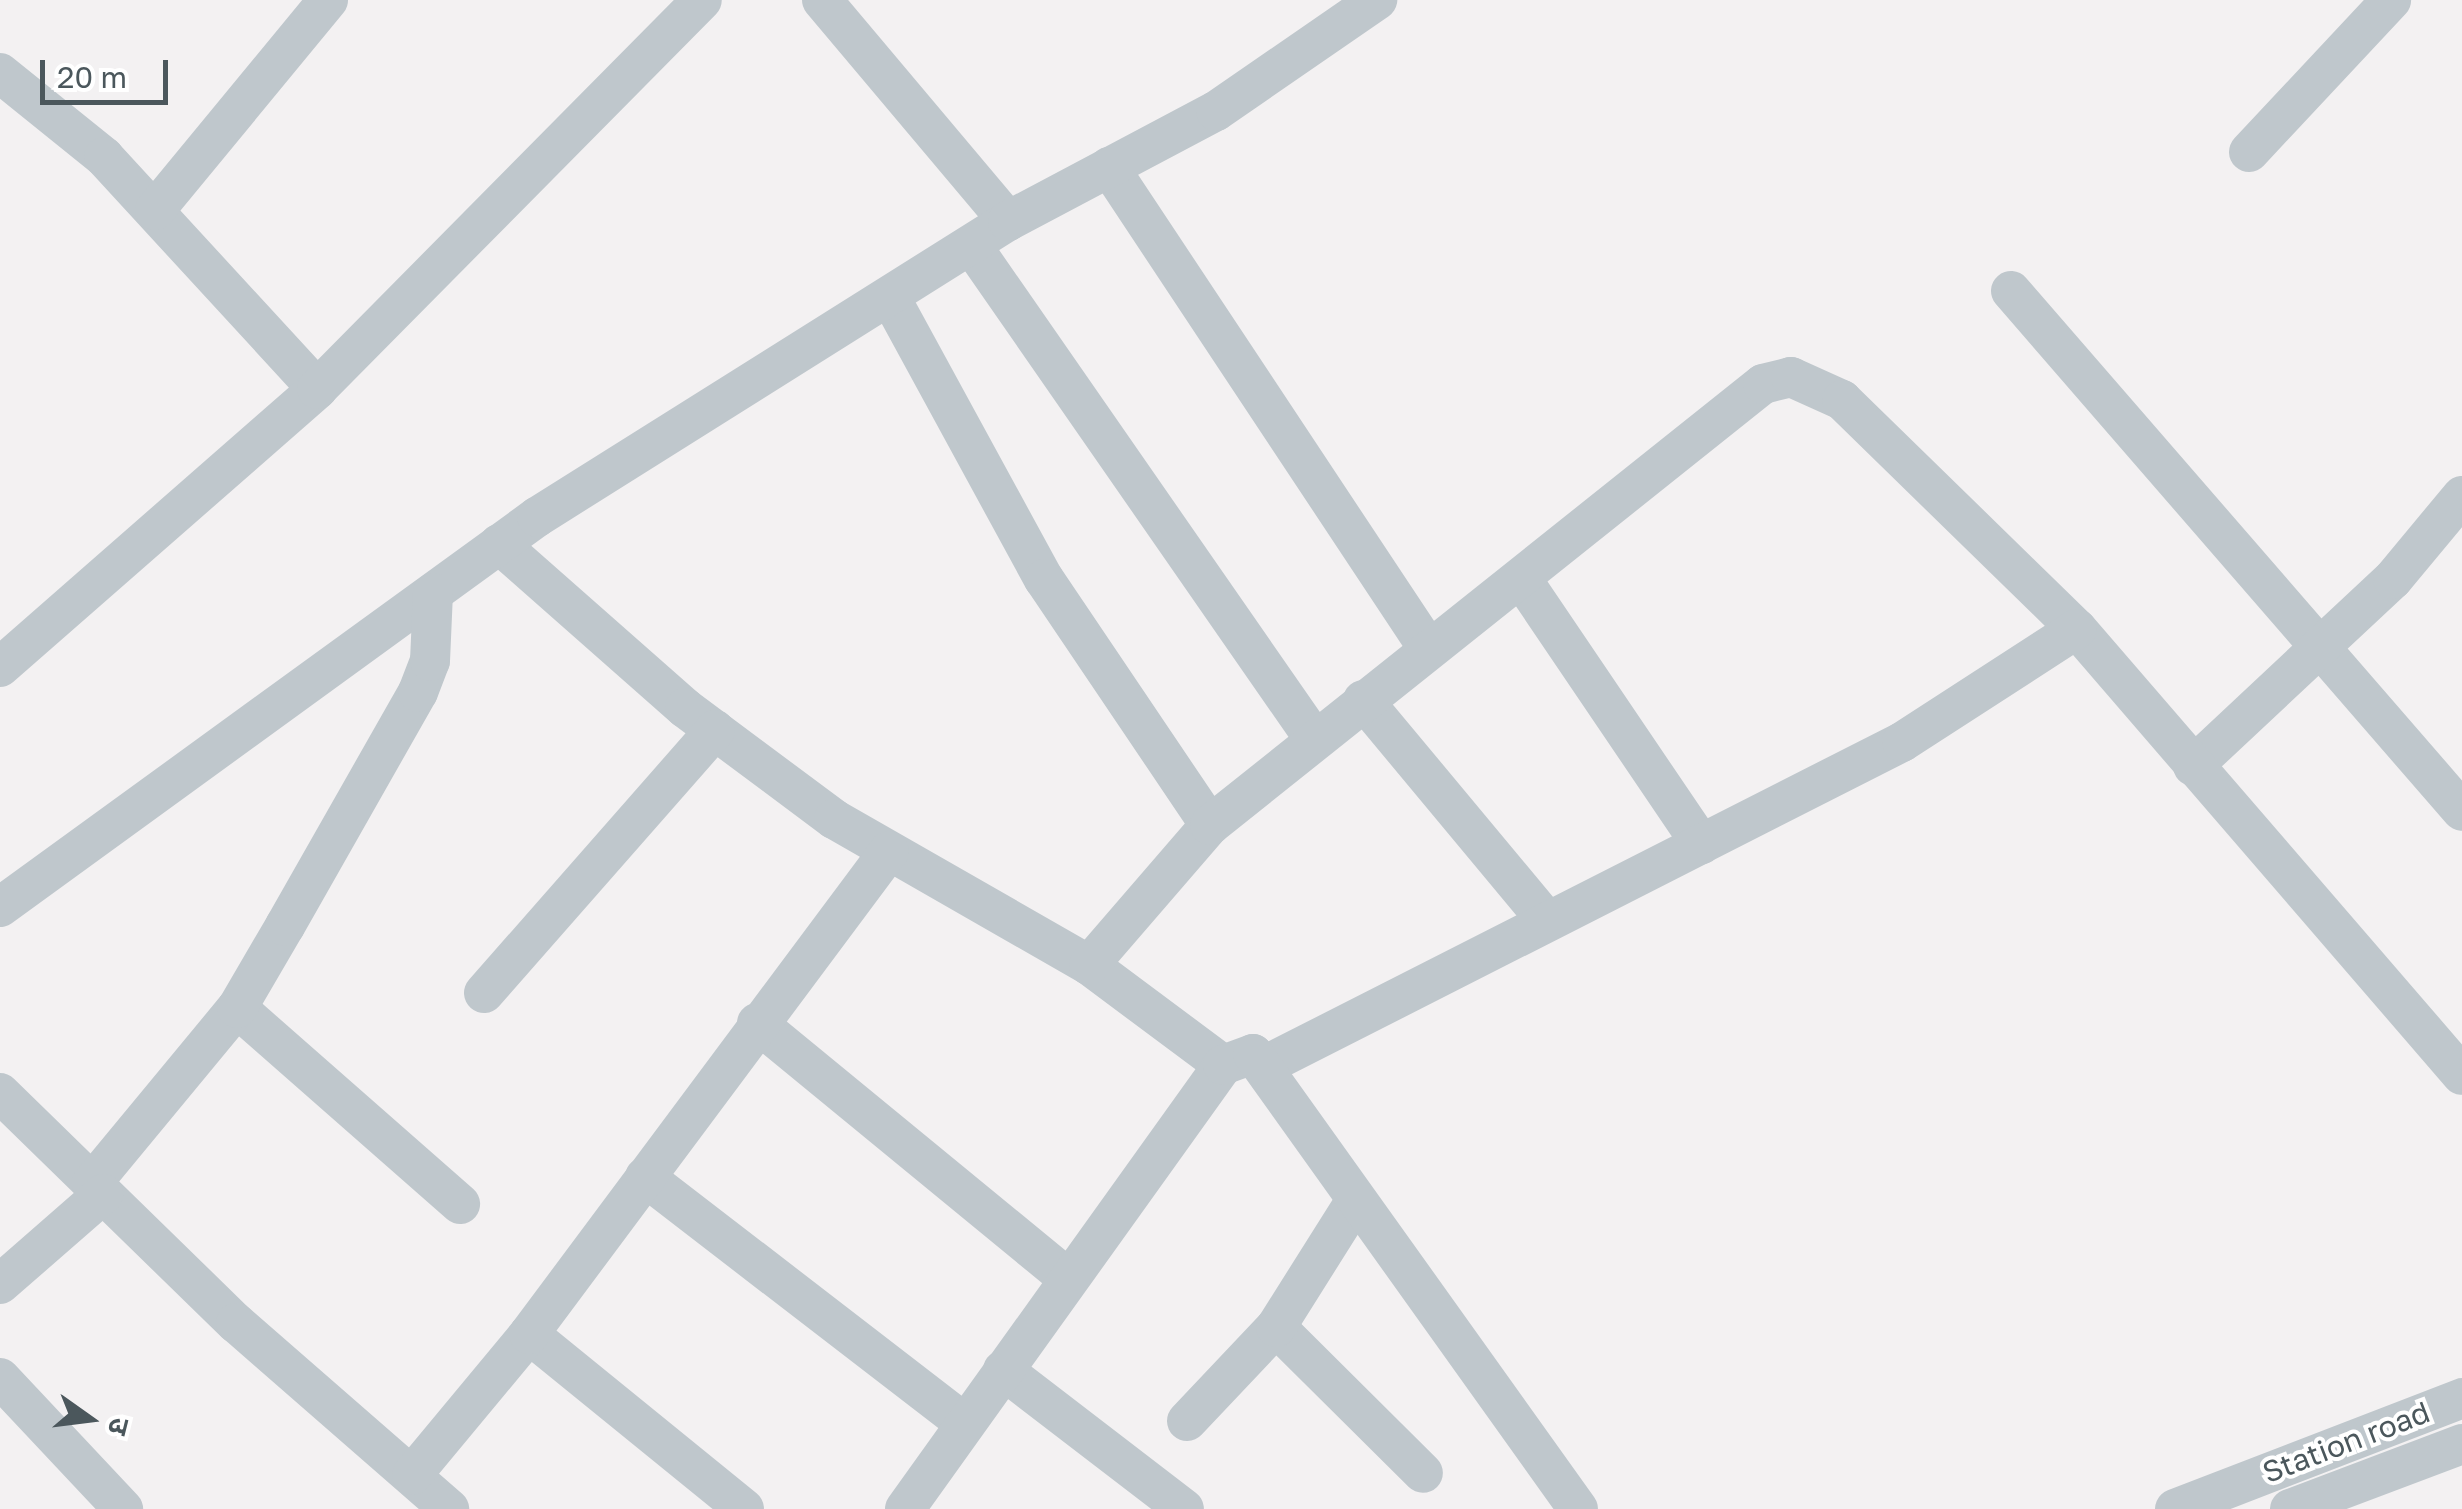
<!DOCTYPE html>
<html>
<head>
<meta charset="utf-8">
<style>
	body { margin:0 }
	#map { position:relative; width:2462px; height:1509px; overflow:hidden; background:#f3f1f2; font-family:"Golos Text","Noto Sans Devanagari",sans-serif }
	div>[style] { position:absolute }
	.street>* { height:40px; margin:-20px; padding:0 20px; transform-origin:20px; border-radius:20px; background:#bfc7cc }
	span { translate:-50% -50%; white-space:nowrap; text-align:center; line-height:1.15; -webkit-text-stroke:8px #fff; paint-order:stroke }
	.street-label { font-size:30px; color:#4b575c }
	.north { position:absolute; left:40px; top:1369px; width:100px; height:100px; -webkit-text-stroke:8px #fff; paint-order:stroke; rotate:104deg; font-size:28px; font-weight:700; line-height:40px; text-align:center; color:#4b575c }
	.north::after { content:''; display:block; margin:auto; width:35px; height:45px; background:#4b575c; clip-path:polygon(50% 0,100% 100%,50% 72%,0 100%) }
	.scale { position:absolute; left:40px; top:60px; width:128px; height:45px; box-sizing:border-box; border:5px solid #4b575c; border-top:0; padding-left:12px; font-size:30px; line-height:35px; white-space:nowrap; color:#4b575c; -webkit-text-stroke:8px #fff; paint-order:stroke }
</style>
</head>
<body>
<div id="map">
	<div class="street">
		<div style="left:822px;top:0;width:289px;rotate:49.9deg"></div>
		<div style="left:0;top:73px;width:134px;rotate:38.9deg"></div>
		<div style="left:104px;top:157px;width:315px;rotate:47.4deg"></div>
		<div style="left:2249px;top:152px;width:208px;rotate:-46.9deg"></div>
		<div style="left:1109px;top:167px;width:577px;rotate:56.45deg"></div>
		<div style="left:155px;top:210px;width:272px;rotate:-50.5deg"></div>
		<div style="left:972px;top:246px;width:601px;rotate:55.23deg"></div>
		<div style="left:2011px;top:291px;width:688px;rotate:49.06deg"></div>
		<div style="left:890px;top:297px;width:321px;rotate:61.4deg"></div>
		<div style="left:1044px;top:579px;width:297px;rotate:56deg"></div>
		<div style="left:499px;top:544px;width:248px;rotate:41.4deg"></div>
		<div style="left:685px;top:708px;width:186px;rotate:36.7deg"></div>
		<div style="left:834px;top:819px;width:294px;rotate:29.8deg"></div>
		<div style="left:1089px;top:965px;width:167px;rotate:36.7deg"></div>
		<div style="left:1523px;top:581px;width:318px;rotate:55.9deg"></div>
		<div style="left:0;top:667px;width:422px;rotate:-41.2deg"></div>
		<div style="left:317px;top:389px;width:547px;rotate:-45.3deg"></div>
		<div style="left:1363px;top:700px;width:286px;rotate:50.2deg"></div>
		<div style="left:2193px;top:766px;width:274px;rotate:-43.1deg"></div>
		<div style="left:2393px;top:579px;width:108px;rotate:-50.3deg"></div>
		<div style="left:0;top:907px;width:664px;rotate:-35.99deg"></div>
		<div style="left:537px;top:517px;width:556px;rotate:-32.15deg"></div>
		<div style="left:1008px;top:221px;width:235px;rotate:-27.9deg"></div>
		<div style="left:1216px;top:111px;width:196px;rotate:-34.6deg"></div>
		<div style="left:1089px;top:965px;width:185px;rotate:-49.2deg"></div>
		<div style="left:1210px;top:825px;width:707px;rotate:-38.57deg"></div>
		<div style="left:1763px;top:384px;width:29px;rotate:-14deg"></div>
		<div style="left:1791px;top:377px;width:56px;rotate:24.3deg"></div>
		<div style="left:1842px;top:400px;width:328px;rotate:44.3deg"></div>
		<div style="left:2077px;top:629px;width:589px;rotate:49.2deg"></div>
		<div style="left:484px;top:993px;width:350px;rotate:-48.7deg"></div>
		<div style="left:237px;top:1008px;width:297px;rotate:41.3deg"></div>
		<div style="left:757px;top:1023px;width:401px;rotate:39.4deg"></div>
		<div style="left:1268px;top:1064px;width:711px;rotate:-26.93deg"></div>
		<div style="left:1902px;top:742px;width:208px;rotate:-32.9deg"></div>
		<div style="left:0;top:1093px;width:330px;rotate:44.3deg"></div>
		<div style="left:236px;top:1323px;width:283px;rotate:41.1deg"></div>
		<div style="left:645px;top:1177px;width:404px;rotate:37.6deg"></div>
		<div style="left:92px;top:1183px;width:227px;rotate:-50.4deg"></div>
		<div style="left:237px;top:1008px;width:95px;rotate:-59.7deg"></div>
		<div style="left:285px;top:926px;width:269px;rotate:-60.4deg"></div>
		<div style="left:418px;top:692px;width:33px;rotate:-69deg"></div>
		<div style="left:430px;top:661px;width:68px;rotate:-87.5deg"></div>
		<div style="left:0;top:1284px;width:137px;rotate:-41.1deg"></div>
		<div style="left:1276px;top:1327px;width:207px;rotate:44.8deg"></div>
		<div style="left:529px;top:1334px;width:277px;rotate:39.1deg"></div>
		<div style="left:1003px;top:1370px;width:228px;rotate:37.5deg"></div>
		<div style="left:0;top:1378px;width:180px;rotate:46.8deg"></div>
		<div style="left:1187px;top:1421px;width:129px;rotate:-46.6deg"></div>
		<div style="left:1276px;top:1327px;width:150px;rotate:-57.8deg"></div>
		<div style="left:412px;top:1475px;width:183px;rotate:-50.3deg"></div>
		<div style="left:529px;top:1334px;width:602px;rotate:-53.3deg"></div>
		<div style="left:905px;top:1509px;width:546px;rotate:-54.39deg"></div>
		<div style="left:1223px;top:1065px;width:32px;rotate:-20deg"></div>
		<div style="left:1253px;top:1054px;width:559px;rotate:54.46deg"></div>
		<div style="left:2175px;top:1509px;width:308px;rotate:-21.1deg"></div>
		<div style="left:2290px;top:1509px;width:184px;rotate:-20.7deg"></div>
	</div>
	<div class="street-label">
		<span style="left:2346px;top:1442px;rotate:-21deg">Station road</span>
	</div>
	<div class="north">उ</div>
	<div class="scale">20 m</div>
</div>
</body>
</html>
